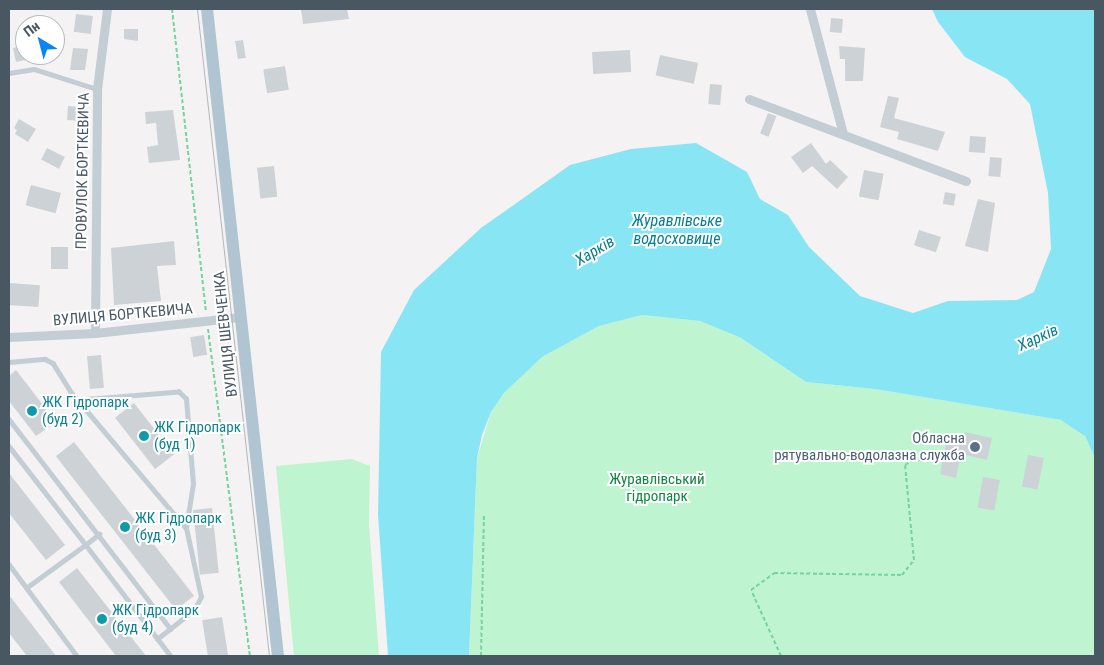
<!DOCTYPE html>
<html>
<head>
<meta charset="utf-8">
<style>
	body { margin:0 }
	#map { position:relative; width:1104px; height:665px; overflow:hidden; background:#f4f2f2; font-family:"Roboto Condensed",sans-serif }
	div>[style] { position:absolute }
	.green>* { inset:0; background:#bef4cf }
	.water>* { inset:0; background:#88e6f4 }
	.building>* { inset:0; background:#cdd2d6; transform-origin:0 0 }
	.path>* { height:2px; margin-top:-1px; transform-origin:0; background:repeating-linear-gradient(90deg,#73d59d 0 4px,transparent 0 6.5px) }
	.service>* { height:4.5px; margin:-2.25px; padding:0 2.25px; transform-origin:2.25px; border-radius:2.25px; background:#c2cdd4 }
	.minor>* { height:9px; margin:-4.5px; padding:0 4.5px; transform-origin:4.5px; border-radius:4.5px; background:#c2cdd4 }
	.primary>* { height:12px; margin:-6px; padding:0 6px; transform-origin:6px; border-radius:6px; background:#b0c4d2 }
	.tram>* { height:1px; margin:-0.5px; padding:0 0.5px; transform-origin:0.5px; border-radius:0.5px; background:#b3b8bd }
	.dots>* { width:14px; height:14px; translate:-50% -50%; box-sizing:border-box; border:2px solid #fff; border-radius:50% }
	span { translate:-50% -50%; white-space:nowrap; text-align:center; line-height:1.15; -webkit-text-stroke:4px #fff; paint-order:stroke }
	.street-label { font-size:15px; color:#485761 }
	.culture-label { font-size:15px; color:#0d838f }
	.left { translate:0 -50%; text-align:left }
	.service-label { font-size:15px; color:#4e5e75 }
	.right { translate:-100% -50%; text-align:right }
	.park-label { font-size:15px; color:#0f8641 }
	.water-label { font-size:16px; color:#047e91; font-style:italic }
	.frame { position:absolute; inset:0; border:10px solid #485761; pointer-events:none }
	.north { position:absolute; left:15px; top:15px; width:50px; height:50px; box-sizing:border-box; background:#fff; border:1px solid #b6bcc0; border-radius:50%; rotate:323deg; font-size:14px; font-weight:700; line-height:20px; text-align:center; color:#485761 }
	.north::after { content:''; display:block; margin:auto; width:18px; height:22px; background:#0a84f6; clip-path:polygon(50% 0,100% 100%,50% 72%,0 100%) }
</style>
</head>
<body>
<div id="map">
	<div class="green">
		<div style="clip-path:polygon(642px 315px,700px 321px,741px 338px,806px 382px,875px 389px,1061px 420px,1073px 426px,1085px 436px,1095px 458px,1095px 656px,469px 656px,477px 458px,491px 412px,504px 393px,542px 357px,599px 326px)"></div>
		<div style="clip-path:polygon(352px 459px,370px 466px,369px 525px,379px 656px,294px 656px,276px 466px)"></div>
	</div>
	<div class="water">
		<div style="clip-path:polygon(932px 9px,1095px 9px,1095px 458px,1085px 436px,1061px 420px,875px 389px,806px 382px,741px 338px,700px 321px,642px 315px,599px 326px,542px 357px,504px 393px,491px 412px,482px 435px,477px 458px,469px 656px,388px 656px,378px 515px,381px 352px,414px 290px,481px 228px,570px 165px,631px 149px,696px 143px,747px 172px,760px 199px,788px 215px,809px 247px,860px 296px,913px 313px,948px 301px,1017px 300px,1034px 292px,1051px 249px,1048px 193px,1030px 104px,1007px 79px,965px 57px,938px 22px)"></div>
	</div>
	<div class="building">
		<div style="clip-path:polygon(301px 9px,347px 9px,349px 19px,303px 24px)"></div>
		<div style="left:76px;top:14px;width:17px;height:18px;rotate:7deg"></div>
		<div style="left:831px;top:18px;width:12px;height:14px;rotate:5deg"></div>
		<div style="clip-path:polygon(124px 29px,138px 29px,138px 41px,124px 39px)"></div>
		<div style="left:243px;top:40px;width:18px;height:8px;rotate:81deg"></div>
		<div style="clip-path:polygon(25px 45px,25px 60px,16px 62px,13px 48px)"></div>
		<div style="clip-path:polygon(839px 46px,865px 48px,863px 81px,845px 81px,845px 59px,840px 59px)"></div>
		<div style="clip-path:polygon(73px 48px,88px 49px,85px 70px,70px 70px)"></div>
		<div style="left:630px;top:50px;width:22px;height:38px;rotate:87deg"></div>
		<div style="left:660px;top:55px;width:39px;height:21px;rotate:12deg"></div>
		<div style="left:285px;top:66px;width:24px;height:22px;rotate:81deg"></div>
		<div style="left:710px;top:84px;width:12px;height:20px;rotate:5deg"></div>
		<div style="clip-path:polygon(888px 96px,899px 98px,894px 118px,945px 132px,938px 151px,897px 139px,899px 132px,880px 127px)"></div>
		<div style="left:68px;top:106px;width:14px;height:14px;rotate:4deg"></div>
		<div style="clip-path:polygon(173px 110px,180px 160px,149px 163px,147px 147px,158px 145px,156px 123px,146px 124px,145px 112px)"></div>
		<div style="left:768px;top:113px;width:9px;height:22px;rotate:21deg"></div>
		<div style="clip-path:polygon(19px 119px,36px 129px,28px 142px,15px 134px,17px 130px,14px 128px)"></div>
		<div style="left:970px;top:136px;width:16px;height:16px;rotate:4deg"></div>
		<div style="clip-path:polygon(811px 143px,826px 164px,830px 160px,848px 177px,837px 189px,812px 166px,803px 173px,791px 157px)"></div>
		<div style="left:47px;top:148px;width:20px;height:13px;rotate:27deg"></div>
		<div style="left:990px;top:157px;width:12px;height:19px;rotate:5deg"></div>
		<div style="left:274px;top:166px;width:31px;height:17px;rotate:84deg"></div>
		<div style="left:864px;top:170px;width:20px;height:27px;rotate:11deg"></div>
		<div style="left:31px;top:185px;width:31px;height:21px;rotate:15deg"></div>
		<div style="left:945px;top:192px;width:11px;height:12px;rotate:10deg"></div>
		<div style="clip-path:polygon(978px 199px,995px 203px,988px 252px,965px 246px)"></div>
		<div style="left:919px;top:230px;width:23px;height:16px;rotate:18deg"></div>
		<div style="clip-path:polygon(174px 241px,176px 265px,157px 266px,161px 301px,114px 305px,111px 248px)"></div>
		<div style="left:51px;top:247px;width:17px;height:22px"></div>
		<div style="left:9px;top:283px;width:31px;height:22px;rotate:4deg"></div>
		<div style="left:204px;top:335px;width:20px;height:14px;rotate:81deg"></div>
		<div style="left:101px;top:355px;width:33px;height:14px;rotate:85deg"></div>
		<div style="clip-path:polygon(16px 370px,56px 422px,36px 436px,9px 401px,9px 376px)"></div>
		<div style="left:134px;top:403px;width:65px;height:24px;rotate:52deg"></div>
		<div style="clip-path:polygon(965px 432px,992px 438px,987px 460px,961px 454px,956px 478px,940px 474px,948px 435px,964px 438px)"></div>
		<div style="left:74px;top:442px;width:195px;height:23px;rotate:52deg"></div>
		<div style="left:1028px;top:455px;width:16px;height:32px;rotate:11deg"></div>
		<div style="clip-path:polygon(9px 473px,65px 545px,46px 560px,9px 513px)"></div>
		<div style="left:983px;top:477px;width:17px;height:31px;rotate:10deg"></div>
		<div style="left:212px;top:508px;width:65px;height:19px;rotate:84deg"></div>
		<div style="clip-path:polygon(77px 568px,146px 656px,116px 656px,59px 582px)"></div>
		<div style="clip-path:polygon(9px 595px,56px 656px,27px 656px,9px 633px)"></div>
		<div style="left:222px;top:617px;width:39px;height:20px;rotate:81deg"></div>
	</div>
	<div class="path">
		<div style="left:172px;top:9px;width:305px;rotate:83.6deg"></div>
		<div style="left:208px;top:329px;width:330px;rotate:82.7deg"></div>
		<div style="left:481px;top:656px;width:141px;rotate:-88.8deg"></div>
		<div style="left:781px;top:656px;width:72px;rotate:-114.4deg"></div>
		<div style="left:751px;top:590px;width:29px;rotate:-36deg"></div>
		<div style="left:774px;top:573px;width:128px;rotate:0.9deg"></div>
		<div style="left:902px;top:575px;width:19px;rotate:-51deg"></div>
		<div style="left:914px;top:560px;width:95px;rotate:-95.4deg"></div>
		<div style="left:905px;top:465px;width:9px;rotate:-32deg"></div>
		<div style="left:913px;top:460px;width:22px;rotate:3deg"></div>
	</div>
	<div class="service">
		<div style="left:9px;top:73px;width:25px;rotate:-9deg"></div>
		<div style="left:34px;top:69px;width:66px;rotate:17.6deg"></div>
		<div style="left:9px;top:362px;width:36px;rotate:-5deg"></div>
		<div style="left:45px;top:359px;width:9px;rotate:27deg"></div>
		<div style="left:53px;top:363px;width:34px;rotate:58deg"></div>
		<div style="left:71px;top:392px;width:178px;rotate:49.8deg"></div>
		<div style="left:186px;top:528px;width:45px;rotate:-81deg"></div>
		<div style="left:193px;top:484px;width:85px;rotate:-94.7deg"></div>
		<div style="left:186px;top:399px;width:10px;rotate:-135deg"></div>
		<div style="left:179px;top:392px;width:99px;rotate:175.4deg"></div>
		<div style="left:9px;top:419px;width:265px;rotate:52.4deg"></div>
		<div style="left:9px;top:446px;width:125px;rotate:52.1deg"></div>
		<div style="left:86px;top:545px;width:73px;rotate:143.9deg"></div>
		<div style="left:100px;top:534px;width:18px;rotate:142deg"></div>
		<div style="left:86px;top:545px;width:140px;rotate:52.6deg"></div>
		<div style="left:9px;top:564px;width:114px;rotate:53.5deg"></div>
		<div style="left:157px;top:639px;width:47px;rotate:-38.1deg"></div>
		<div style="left:194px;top:610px;width:15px;rotate:-62deg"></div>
		<div style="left:201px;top:597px;width:71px;rotate:-102.3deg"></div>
	</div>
	<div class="minor">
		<div style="left:810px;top:9px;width:129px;rotate:75.2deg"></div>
		<div style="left:749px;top:99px;width:232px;rotate:20.7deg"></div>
		<div style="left:95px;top:333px;width:244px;rotate:-89.5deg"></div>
		<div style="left:97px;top:89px;width:81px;rotate:-82.9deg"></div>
		<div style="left:9px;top:337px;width:86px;rotate:-2.7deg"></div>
		<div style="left:95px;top:333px;width:146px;rotate:-6.3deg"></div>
	</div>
	<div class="primary">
		<div style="left:207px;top:9px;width:651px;rotate:83.74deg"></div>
	</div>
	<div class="tram">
		<div style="left:197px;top:9px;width:651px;rotate:83.65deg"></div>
	</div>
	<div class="dots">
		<div style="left:32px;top:411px;background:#0f9aa8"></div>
		<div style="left:144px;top:436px;background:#0f9aa8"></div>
		<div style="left:975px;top:447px;background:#5c6f8a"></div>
		<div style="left:125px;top:527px;background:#0f9aa8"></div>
		<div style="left:102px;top:619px;background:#0f9aa8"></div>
	</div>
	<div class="street-label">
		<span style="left:83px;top:171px;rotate:-89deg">ПРОВУЛОК БОРТКЕВИЧА</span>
		<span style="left:123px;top:315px;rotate:-5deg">ВУЛИЦЯ БОРТКЕВИЧА</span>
		<span style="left:226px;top:334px;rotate:-96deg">ВУЛИЦЯ ШЕВЧЕНКА</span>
	</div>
	<div class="culture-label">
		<span class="left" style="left:42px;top:411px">ЖК Гідропарк<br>(буд 2)</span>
		<span class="left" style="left:154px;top:436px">ЖК Гідропарк<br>(буд 1)</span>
		<span class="left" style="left:135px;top:527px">ЖК Гідропарк<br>(буд 3)</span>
		<span class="left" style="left:112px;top:619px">ЖК Гідропарк<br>(буд 4)</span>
	</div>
	<div class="service-label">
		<span class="right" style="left:965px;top:447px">Обласна<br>рятувально-водолазна служба</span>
	</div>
	<div class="park-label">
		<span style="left:657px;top:488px">Журавлівський<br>гідропарк</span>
	</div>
	<div class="water-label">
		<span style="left:677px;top:230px">Журавлівське<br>водосховище</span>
		<span style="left:595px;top:251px;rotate:-31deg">Харків</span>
		<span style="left:1038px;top:338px;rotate:-25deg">Харків</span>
	</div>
	<div class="frame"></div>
	<div class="north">Пн</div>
</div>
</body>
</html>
